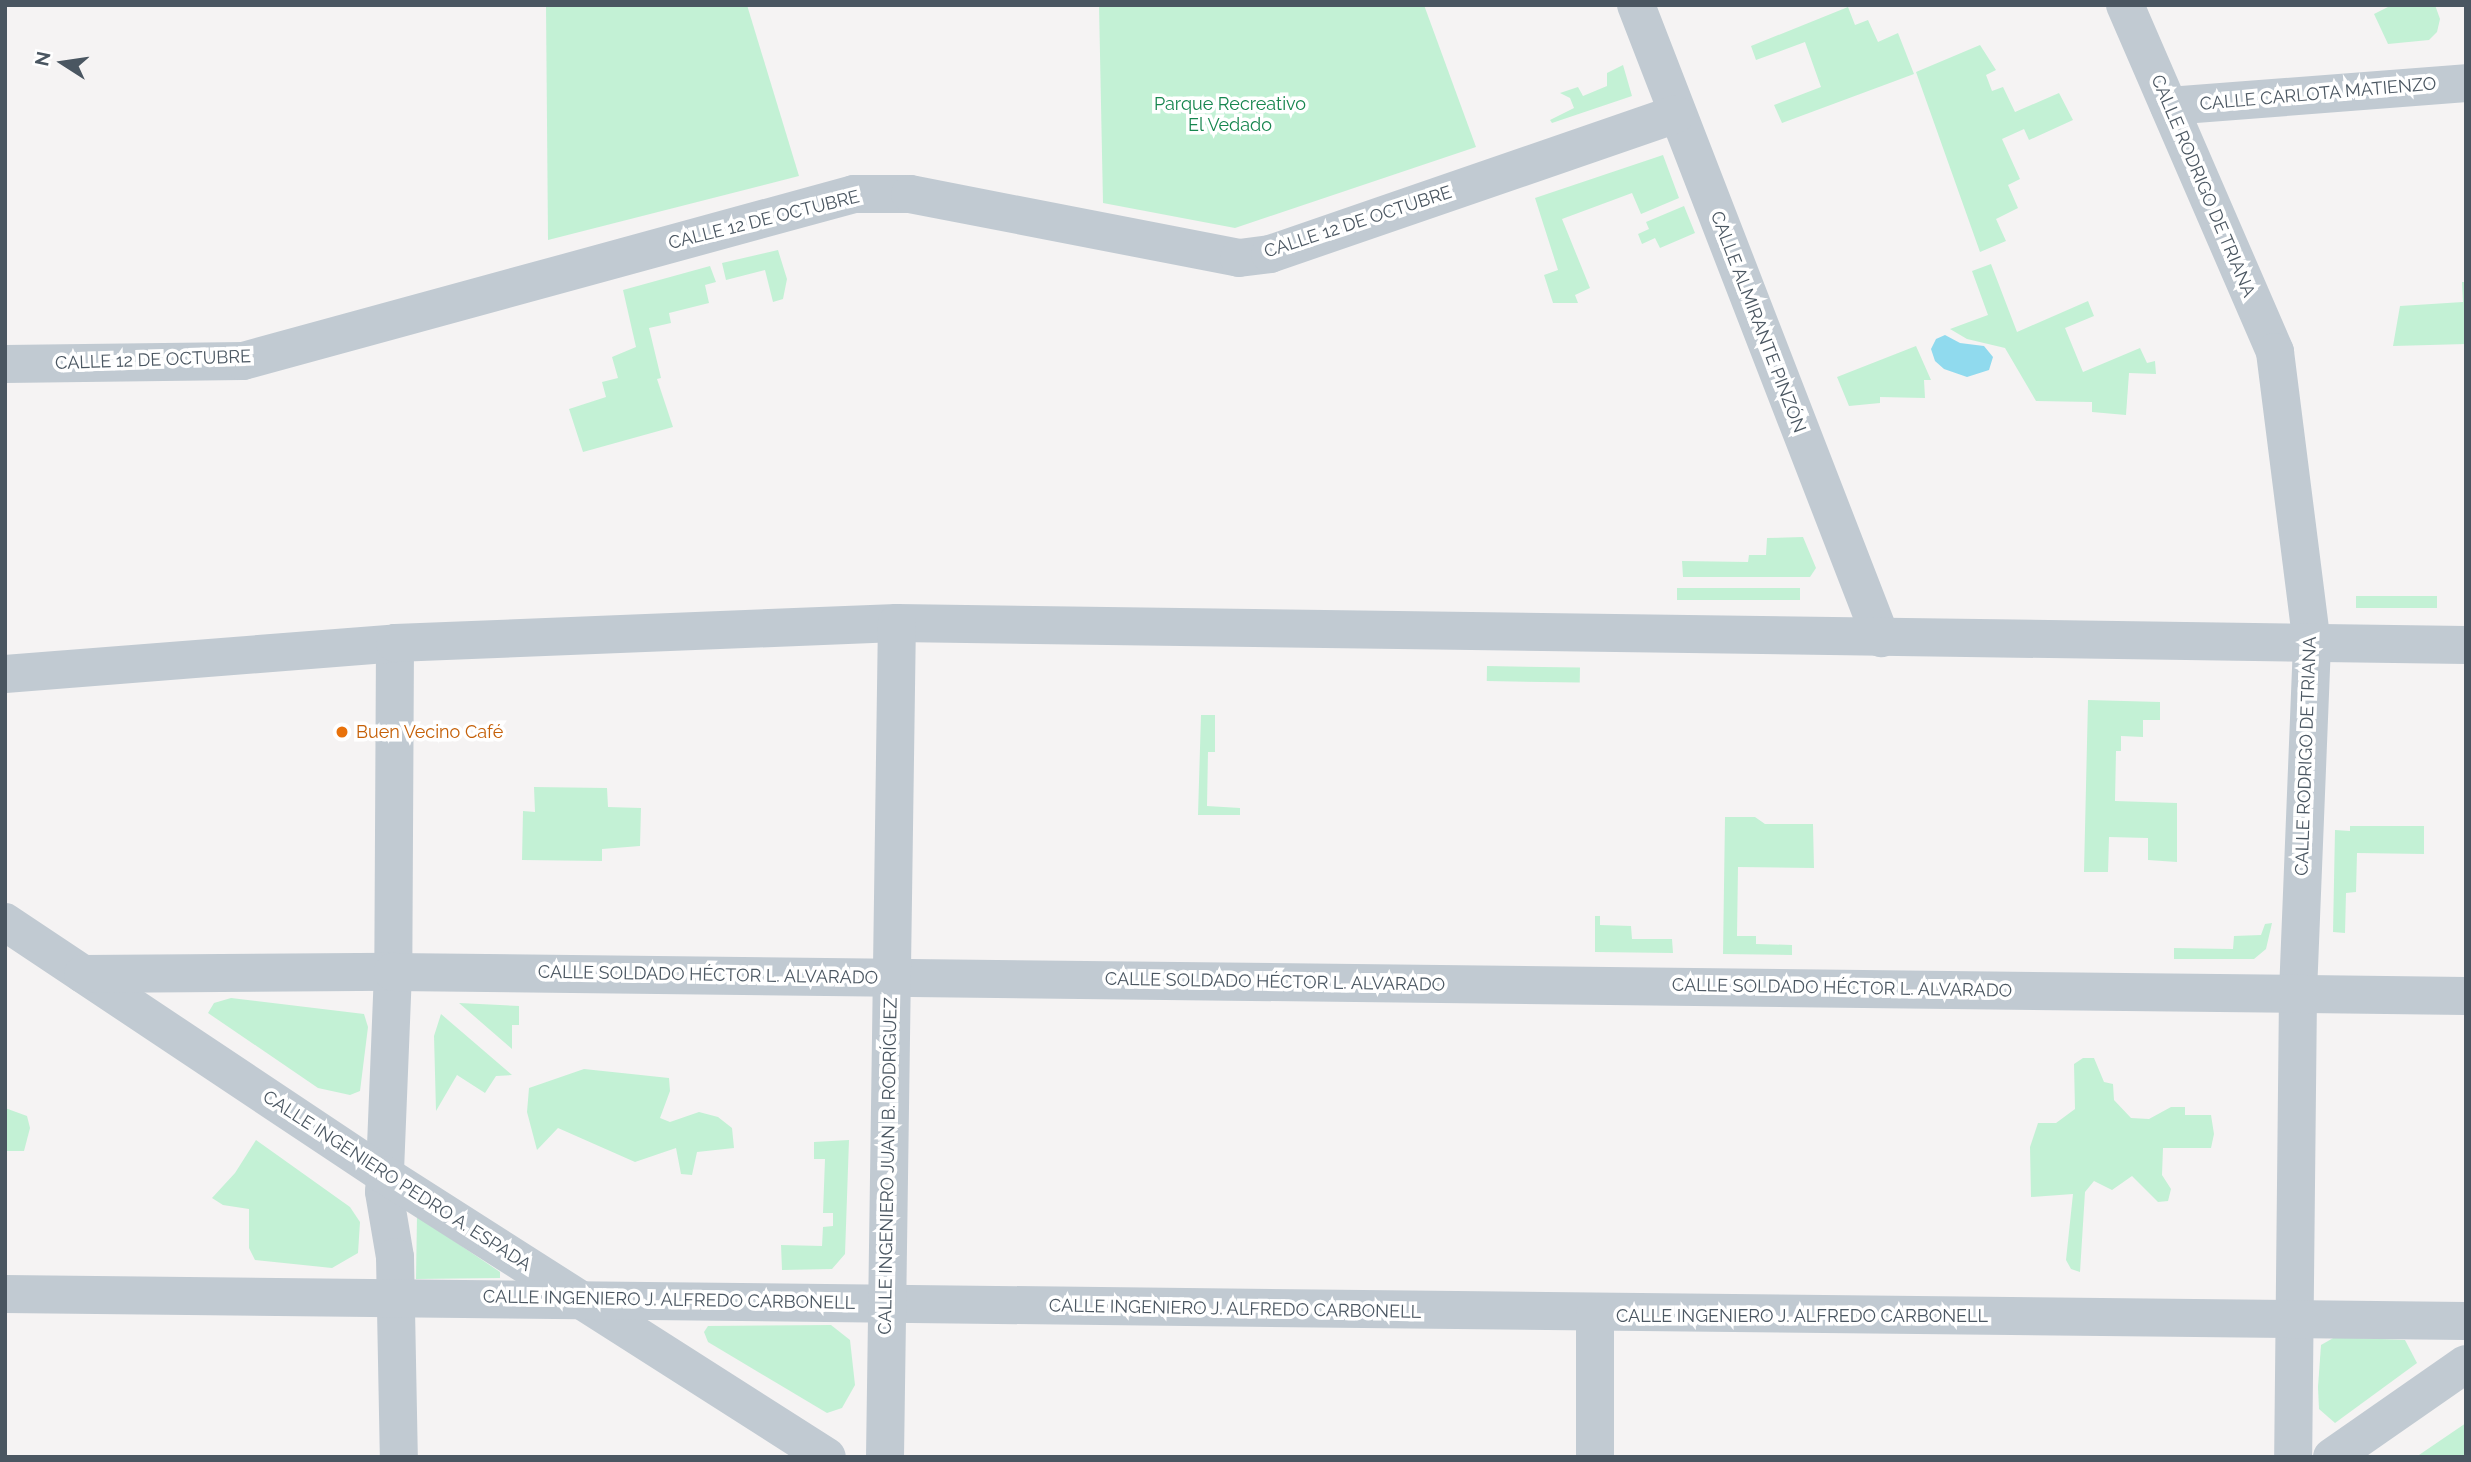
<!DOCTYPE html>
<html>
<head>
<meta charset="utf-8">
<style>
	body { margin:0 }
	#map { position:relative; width:2471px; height:1462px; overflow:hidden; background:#f5f3f3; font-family:Raleway,sans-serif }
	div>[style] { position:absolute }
	.green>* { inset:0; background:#c3f1d5; transform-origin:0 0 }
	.water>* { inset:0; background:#90daee }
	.minor>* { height:38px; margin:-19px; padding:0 19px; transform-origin:19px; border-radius:19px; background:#c1cad2 }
	.dots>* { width:19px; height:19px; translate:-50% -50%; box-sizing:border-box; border:4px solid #fff; border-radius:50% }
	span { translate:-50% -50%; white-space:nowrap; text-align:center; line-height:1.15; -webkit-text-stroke:7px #fff; paint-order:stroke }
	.street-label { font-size:18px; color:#4a5661 }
	.park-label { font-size:18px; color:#17864f }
	.food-label { font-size:18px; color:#c56008 }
	.left { translate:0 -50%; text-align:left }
	.frame { position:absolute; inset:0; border:7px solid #4a5661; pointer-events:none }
	.north { position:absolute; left:28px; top:28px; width:70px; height:70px; -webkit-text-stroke:5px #fff; paint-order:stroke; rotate:282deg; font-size:19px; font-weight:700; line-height:28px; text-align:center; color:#4a5661 }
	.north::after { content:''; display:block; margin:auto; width:24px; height:32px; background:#4a5661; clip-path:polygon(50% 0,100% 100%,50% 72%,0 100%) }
</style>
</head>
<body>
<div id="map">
	<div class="green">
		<div style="clip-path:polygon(546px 5px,747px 5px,799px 176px,548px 240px)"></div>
		<div style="clip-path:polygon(1099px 5px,1424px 5px,1476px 147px,1235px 228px,1103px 203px)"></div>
		<div style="clip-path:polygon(2392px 5px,2435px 5px,2440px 19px,2437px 32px,2429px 40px,2388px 44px,2374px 14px)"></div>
		<div style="clip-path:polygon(1848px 7px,1855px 25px,1868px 20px,1878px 42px,1898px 33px,1914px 74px,1782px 123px,1774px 105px,1821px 87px,1805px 42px,1756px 60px,1751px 46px)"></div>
		<div style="clip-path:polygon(1980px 45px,1996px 70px,1986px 75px,1992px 91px,2003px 87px,2015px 112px,2059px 93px,2073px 120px,2029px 140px,2024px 129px,2002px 139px,2020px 179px,2008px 185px,2018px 208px,1996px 219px,2006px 241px,1980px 252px,1916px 72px)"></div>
		<div style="clip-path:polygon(1623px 65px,1632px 96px,1552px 123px,1550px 120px,1574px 108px,1570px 98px,1560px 93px,1578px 87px,1583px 96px,1607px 86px,1607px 73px)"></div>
		<div style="clip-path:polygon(1663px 155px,1679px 198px,1641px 214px,1632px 193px,1562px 219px,1590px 288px,1575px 295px,1578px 303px,1553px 303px,1544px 275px,1558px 270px,1535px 198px)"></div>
		<div style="clip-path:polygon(1684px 206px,1695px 233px,1660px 248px,1655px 238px,1642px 244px,1638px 234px,1649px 229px,1646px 222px)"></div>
		<div style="clip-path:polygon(778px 250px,787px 279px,783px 299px,773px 302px,765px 270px,726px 280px,722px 263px)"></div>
		<div style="clip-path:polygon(1991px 264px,2017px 332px,2088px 301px,2094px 316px,2065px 328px,2083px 372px,2140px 348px,2147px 363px,2155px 361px,2156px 374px,2129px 373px,2126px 415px,2092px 412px,2092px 402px,2036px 401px,2005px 348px,1967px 339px,1950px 329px,1988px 315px,1972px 271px)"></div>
		<div style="clip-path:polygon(710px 266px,716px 282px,705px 285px,709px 303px,669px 313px,671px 323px,649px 328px,661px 378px,657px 379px,673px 427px,583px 452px,569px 409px,606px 397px,602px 382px,618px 378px,612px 357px,636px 347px,623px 290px)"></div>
		<div style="clip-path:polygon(2462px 282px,2466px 282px,2466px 344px,2393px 346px,2400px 306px,2463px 302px)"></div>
		<div style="clip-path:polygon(1916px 346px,1931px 380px,1924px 380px,1925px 398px,1880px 397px,1880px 403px,1849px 406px,1837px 377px)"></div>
		<div style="clip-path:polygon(1803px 537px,1816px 568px,1810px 577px,1683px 577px,1682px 561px,1748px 562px,1749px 555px,1766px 555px,1767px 538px)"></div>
		<div style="left:1677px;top:588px;width:123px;height:12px"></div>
		<div style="left:2437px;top:596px;width:12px;height:81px;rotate:90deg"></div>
		<div style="left:1487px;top:666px;width:93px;height:15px;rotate:1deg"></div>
		<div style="clip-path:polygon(2088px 700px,2160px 702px,2160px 720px,2143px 720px,2143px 737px,2121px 736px,2121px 751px,2116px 751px,2115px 801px,2177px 803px,2177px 862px,2148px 860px,2148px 838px,2109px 837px,2108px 872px,2084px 872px)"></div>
		<div style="clip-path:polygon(1201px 715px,1215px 715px,1215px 752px,1208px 752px,1207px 806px,1240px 808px,1240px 815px,1198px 815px)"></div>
		<div style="clip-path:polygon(534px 787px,607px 788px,608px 807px,641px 808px,640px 846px,602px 849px,602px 861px,522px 860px,523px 811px,535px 812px)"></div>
		<div style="clip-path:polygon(1725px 817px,1755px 817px,1765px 824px,1813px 824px,1814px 868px,1738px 867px,1737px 936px,1756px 936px,1756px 944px,1792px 945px,1792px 955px,1723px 954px)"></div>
		<div style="clip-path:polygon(2350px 826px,2424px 826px,2424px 854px,2357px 853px,2356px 892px,2346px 893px,2345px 933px,2333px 932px,2335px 830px,2350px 831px)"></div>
		<div style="clip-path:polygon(1595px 916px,1600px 916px,1600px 925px,1631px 926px,1632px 939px,1672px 939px,1673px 953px,1595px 952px)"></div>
		<div style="clip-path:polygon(2272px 923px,2266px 949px,2254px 959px,2174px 959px,2174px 948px,2233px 949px,2234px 936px,2261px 935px,2265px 924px)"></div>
		<div style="clip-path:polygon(231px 998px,364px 1014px,368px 1027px,360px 1091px,350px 1095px,318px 1088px,208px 1013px,214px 1003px)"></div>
		<div style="clip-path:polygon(459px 1003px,519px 1006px,519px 1025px,512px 1025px,512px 1049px)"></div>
		<div style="clip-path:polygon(441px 1014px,512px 1075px,496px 1076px,485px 1093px,457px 1075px,436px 1111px,434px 1036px)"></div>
		<div style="clip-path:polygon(2083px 1058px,2094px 1058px,2104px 1082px,2113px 1084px,2114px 1100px,2131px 1118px,2149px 1119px,2171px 1107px,2185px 1107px,2185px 1115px,2211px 1115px,2214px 1134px,2211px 1148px,2163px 1148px,2162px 1175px,2171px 1189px,2168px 1201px,2158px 1202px,2132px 1176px,2112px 1190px,2094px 1181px,2085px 1192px,2080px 1272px,2071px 1269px,2066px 1260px,2073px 1194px,2031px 1197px,2030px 1147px,2038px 1123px,2056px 1123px,2075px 1109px,2074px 1064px)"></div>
		<div style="clip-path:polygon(584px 1069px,669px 1078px,670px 1091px,660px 1118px,670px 1122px,699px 1112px,718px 1117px,732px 1128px,734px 1148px,697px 1152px,692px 1175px,681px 1174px,676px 1148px,635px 1162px,558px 1128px,537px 1150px,527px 1112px,529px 1088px)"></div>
		<div style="clip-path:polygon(5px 1108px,27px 1116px,30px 1128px,24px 1151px,5px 1151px)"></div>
		<div style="clip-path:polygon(256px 1140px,350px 1207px,360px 1222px,358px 1253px,332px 1268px,255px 1260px,249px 1248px,249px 1209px,223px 1205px,212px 1198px,235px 1173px)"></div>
		<div style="clip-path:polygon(849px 1140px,845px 1254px,832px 1269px,782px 1270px,781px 1245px,822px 1246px,823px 1227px,833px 1226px,833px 1213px,823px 1213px,825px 1159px,814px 1159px,814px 1142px)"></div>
		<div style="clip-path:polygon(417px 1216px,500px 1272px,500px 1278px,416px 1279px)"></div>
		<div style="clip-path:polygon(831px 1325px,850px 1340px,855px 1385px,842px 1408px,827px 1413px,708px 1342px,704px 1332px,708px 1326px)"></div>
		<div style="clip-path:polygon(2335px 1337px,2405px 1340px,2417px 1363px,2335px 1423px,2319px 1409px,2318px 1387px,2321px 1345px)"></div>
		<div style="clip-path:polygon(2466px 1423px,2466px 1457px,2416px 1457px)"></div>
	</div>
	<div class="water">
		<div style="clip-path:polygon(1945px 335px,1960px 343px,1984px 346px,1993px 357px,1989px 370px,1967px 377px,1944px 369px,1935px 361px,1931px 349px,1936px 339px)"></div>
	</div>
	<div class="minor">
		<div style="left:1636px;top:5px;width:679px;rotate:68.84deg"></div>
		<div style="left:2125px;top:5px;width:378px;rotate:66.6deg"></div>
		<div style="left:2275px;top:352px;width:294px;rotate:82.8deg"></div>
		<div style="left:2312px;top:644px;width:350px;rotate:92.3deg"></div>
		<div style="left:2298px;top:994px;width:463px;rotate:90.6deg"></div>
		<div style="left:2169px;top:106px;width:298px;rotate:-4.4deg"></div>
		<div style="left:5px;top:364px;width:238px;rotate:-0.7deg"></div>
		<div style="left:243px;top:361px;width:633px;rotate:-15.29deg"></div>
		<div style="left:854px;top:194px;width:56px"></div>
		<div style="left:910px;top:194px;width:335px;rotate:11deg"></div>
		<div style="left:1239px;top:258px;width:31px;rotate:-7deg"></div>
		<div style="left:1270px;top:254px;width:429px;rotate:-19deg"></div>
		<div style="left:395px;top:643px;width:329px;rotate:90.3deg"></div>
		<div style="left:393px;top:972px;width:220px;rotate:92.3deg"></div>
		<div style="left:384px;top:1192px;width:66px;rotate:80.4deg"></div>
		<div style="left:395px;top:1257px;width:200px;rotate:88.9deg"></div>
		<div style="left:5px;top:674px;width:391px;rotate:-4.5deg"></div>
		<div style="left:395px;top:643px;width:502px;rotate:-2.28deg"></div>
		<div style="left:897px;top:623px;width:1569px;rotate:0.8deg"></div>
		<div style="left:5px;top:922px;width:457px;rotate:33.7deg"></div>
		<div style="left:385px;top:1175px;width:524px;rotate:32.54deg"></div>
		<div style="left:83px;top:974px;width:310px;rotate:-0.4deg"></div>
		<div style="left:393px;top:972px;width:2073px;rotate:0.66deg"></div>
		<div style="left:5px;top:1294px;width:2461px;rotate:0.63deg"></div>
		<div style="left:885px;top:1457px;width:834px;rotate:-89.18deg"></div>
		<div style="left:1595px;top:1457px;width:142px;rotate:-90deg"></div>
		<div style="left:2332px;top:1457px;width:163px;rotate:-34.8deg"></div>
	</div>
	<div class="dots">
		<div style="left:342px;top:732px;background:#e8710a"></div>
	</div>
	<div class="street-label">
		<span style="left:2318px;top:94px;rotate:-5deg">CALLE CARLOTA MATIENZO</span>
		<span style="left:2203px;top:186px;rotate:67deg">CALLE RODRIGO DE TRIANA</span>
		<span style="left:764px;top:220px;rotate:-14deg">CALLE 12 DE OCTUBRE</span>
		<span style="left:1358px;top:222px;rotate:-18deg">CALLE 12 DE OCTUBRE</span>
		<span style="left:1758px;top:322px;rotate:69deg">CALLE ALMIRANTE PINZÓN</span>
		<span style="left:153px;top:360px;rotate:-2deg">CALLE 12 DE OCTUBRE</span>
		<span style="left:2306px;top:756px;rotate:-88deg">CALLE RODRIGO DE TRIANA</span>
		<span style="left:708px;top:975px;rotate:1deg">CALLE SOLDADO HÉCTOR L. ALVARADO</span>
		<span style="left:1275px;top:982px;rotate:1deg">CALLE SOLDADO HÉCTOR L. ALVARADO</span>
		<span style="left:1842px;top:988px;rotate:1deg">CALLE SOLDADO HÉCTOR L. ALVARADO</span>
		<span style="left:888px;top:1166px;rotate:-89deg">CALLE INGENIERO JUAN B. RODRÍGUEZ</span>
		<span style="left:397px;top:1181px;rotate:33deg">CALLE INGENIERO PEDRO A. ESPADA</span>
		<span style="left:669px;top:1300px;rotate:1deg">CALLE INGENIERO J. ALFREDO CARBONELL</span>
		<span style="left:1235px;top:1309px;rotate:1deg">CALLE INGENIERO J. ALFREDO CARBONELL</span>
		<span style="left:1802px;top:1316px">CALLE INGENIERO J. ALFREDO CARBONELL</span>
	</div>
	<div class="park-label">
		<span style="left:1230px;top:115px">Parque Recreativo<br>El Vedado</span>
	</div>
	<div class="food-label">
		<span class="left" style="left:356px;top:732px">Buen Vecino Café</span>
	</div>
	<div class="frame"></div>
	<div class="north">N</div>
</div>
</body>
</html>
